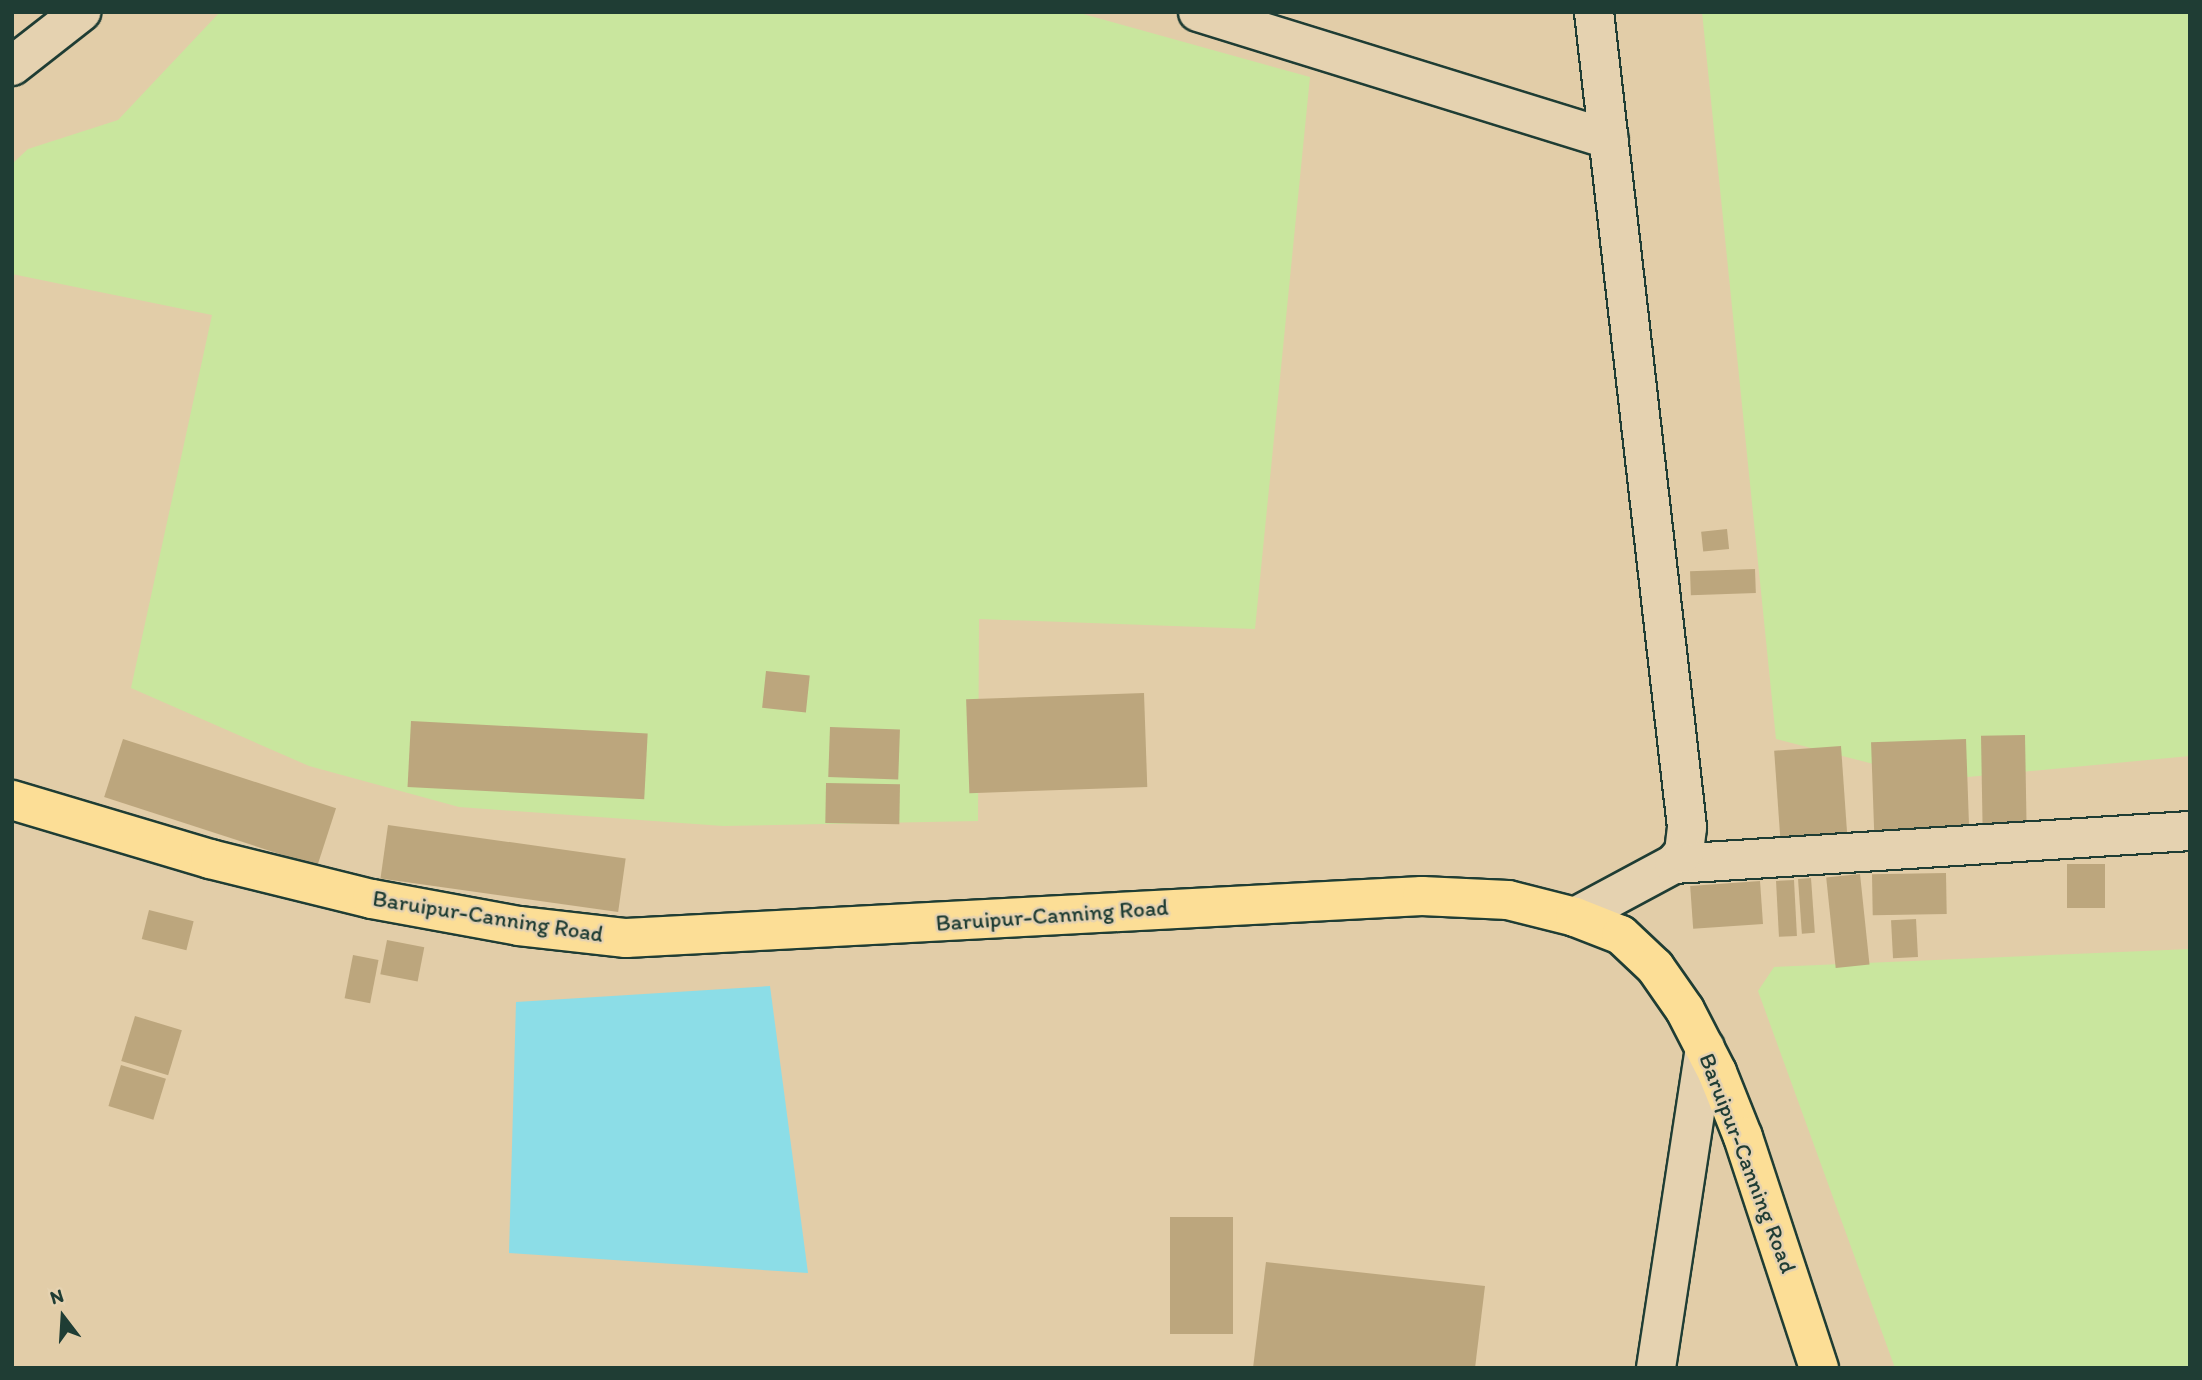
<!DOCTYPE html>
<html>
<head>
<meta charset="utf-8">
<style>
	body { margin:0 }
	#map { position:relative; width:2202px; height:1380px; overflow:hidden; background:#e2cda8; font-family:Itim,sans-serif }
	div>[style] { position:absolute }
	.green>* { inset:0; background:#c9e69e }
	.water>* { inset:0; background:#8cdde7 }
	.building>* { inset:0; background:#bca67d; transform-origin:0 0 }
	.roads { filter:drop-shadow(2px 0 #1f3d34) drop-shadow(-2px 0 #1f3d34) drop-shadow(0 2px #1f3d34) drop-shadow(0 -2px #1f3d34) }
	.minor>* { height:38px; margin:-19px; padding:0 19px; transform-origin:19px; border-radius:19px; background:#e5d2b0 }
	.major>* { height:38px; margin:-19px; padding:0 19px; transform-origin:19px; border-radius:19px; background:#fcde96 }
	span { translate:-50% -50%; white-space:nowrap; text-align:center; line-height:1.15; -webkit-text-stroke:5px #e5d2b0; paint-order:stroke }
	.street-label { font-size:23px; color:#1f3d34 }
	.frame { position:absolute; inset:0; border:14px solid #1f3d34; pointer-events:none }
	.north { position:absolute; left:28px; top:1282px; width:70px; height:70px; -webkit-text-stroke:5px #e5d2b0; paint-order:stroke; rotate:343deg; font-size:19px; font-weight:700; line-height:28px; text-align:center; color:#1f3d34 }
	.north::after { content:''; display:block; margin:auto; width:24px; height:32px; background:#1f3d34; clip-path:polygon(50% 0,100% 100%,50% 72%,0 100%) }
</style>
</head>
<body>
<div id="map">
	<div class="green">
		<div style="clip-path:polygon(220px 12px,1076px 12px,1310px 77px,1255px 629px,979px 619px,978px 821px,723px 826px,459px 807px,309px 766px,131px 688px,212px 315px,12px 274px,12px 164px,28px 149px,118px 120px)"></div>
		<div style="clip-path:polygon(1702px 12px,2190px 12px,2190px 756px,1936px 780px,1776px 739px)"></div>
		<div style="clip-path:polygon(2190px 949px,2190px 1368px,1895px 1368px,1758px 991px,1774px 967px)"></div>
	</div>
	<div class="water">
		<div style="clip-path:polygon(770px 986px,808px 1273px,509px 1253px,516px 1002px)"></div>
	</div>
	<div class="building">
		<div style="left:1727px;top:529px;width:20px;height:26px;rotate:84deg"></div>
		<div style="left:1755px;top:569px;width:24px;height:65px;rotate:88deg"></div>
		<div style="left:766px;top:671px;width:44px;height:37px;rotate:6deg"></div>
		<div style="left:1144px;top:693px;width:94px;height:178px;rotate:88deg"></div>
		<div style="left:411px;top:721px;width:237px;height:66px;rotate:3deg"></div>
		<div style="left:830px;top:727px;width:70px;height:50px;rotate:2deg"></div>
		<div style="left:2025px;top:735px;width:92px;height:44px;rotate:89deg"></div>
		<div style="left:123px;top:739px;width:224px;height:61px;rotate:18deg"></div>
		<div style="left:1966px;top:739px;width:93px;height:95px;rotate:88deg"></div>
		<div style="left:1841px;top:746px;width:96px;height:67px;rotate:86deg"></div>
		<div style="left:826px;top:783px;width:74px;height:40px;rotate:1deg"></div>
		<div style="left:388px;top:825px;width:240px;height:54px;rotate:8deg"></div>
		<div style="left:2067px;top:864px;width:38px;height:44px"></div>
		<div style="left:1946px;top:873px;width:41px;height:74px;rotate:89deg"></div>
		<div style="left:1860px;top:874px;width:91px;height:34px;rotate:84deg"></div>
		<div style="left:1811px;top:878px;width:55px;height:13px;rotate:86deg"></div>
		<div style="left:1794px;top:880px;width:56px;height:18px;rotate:87deg"></div>
		<div style="left:1760px;top:881px;width:43px;height:70px;rotate:86deg"></div>
		<div style="left:149px;top:910px;width:46px;height:30px;rotate:14deg"></div>
		<div style="left:1916px;top:919px;width:38px;height:25px;rotate:87deg"></div>
		<div style="left:387px;top:940px;width:38px;height:35px;rotate:11deg"></div>
		<div style="left:353px;top:955px;width:26px;height:44px;rotate:11deg"></div>
		<div style="left:135px;top:1016px;width:49px;height:47px;rotate:17deg"></div>
		<div style="left:121px;top:1065px;width:47px;height:43px;rotate:17deg"></div>
		<div style="left:1170px;top:1217px;width:63px;height:117px"></div>
		<div style="clip-path:polygon(1266px 1262px,1485px 1286px,1475px 1368px,1253px 1368px)"></div>
	</div>
	<div class="roads">
		<div class="minor">
			<div style="left:1198px;top:12px;width:430px;rotate:17.2deg"></div>
			<div style="left:12px;top:66px;width:88px;rotate:-38deg"></div>
			<div style="left:1674px;top:864px;width:517px;rotate:-3.66deg"></div>
			<div style="left:1575px;top:917px;width:112px;rotate:-28.2deg"></div>
			<div style="left:1674px;top:864px;width:16px;rotate:-50deg"></div>
			<div style="left:1684px;top:852px;width:25px;rotate:-83deg"></div>
			<div style="left:1687px;top:827px;width:820px;rotate:-96.51deg"></div>
			<div style="left:1656px;top:1368px;width:324px;rotate:-81.3deg"></div>
		</div>
		<div class="major">
			<div style="left:12px;top:800px;width:207px;rotate:16.6deg"></div>
			<div style="left:210px;top:859px;width:167px;rotate:13.9deg"></div>
			<div style="left:372px;top:899px;width:149px;rotate:10.4deg"></div>
			<div style="left:519px;top:926px;width:108px;rotate:6.4deg"></div>
			<div style="left:626px;top:938px;width:797px;rotate:-3.02deg"></div>
			<div style="left:1422px;top:896px;width:86px;rotate:2.7deg"></div>
			<div style="left:1508px;top:900px;width:69px;rotate:14.2deg"></div>
			<div style="left:1575px;top:917px;width:49px;rotate:21.4deg"></div>
			<div style="left:1621px;top:935px;width:47px;rotate:43.3deg"></div>
			<div style="left:1655px;top:967px;width:52px;rotate:55.1deg"></div>
			<div style="left:1685px;top:1010px;width:70px;rotate:62.7deg"></div>
			<div style="left:1717px;top:1072px;width:70px;rotate:68.2deg"></div>
			<div style="left:1743px;top:1137px;width:243px;rotate:71.8deg"></div>
		</div>
	</div>
	<div class="street-label">
		<span style="left:1052px;top:915px;rotate:-4deg">Baruipur-Canning Road</span>
		<span style="left:488px;top:916px;rotate:9deg">Baruipur-Canning Road</span>
		<span style="left:1748px;top:1163px;rotate:69deg">Baruipur-Canning Road</span>
	</div>
	<div class="frame"></div>
	<div class="north">N</div>
</div>
</body>
</html>
